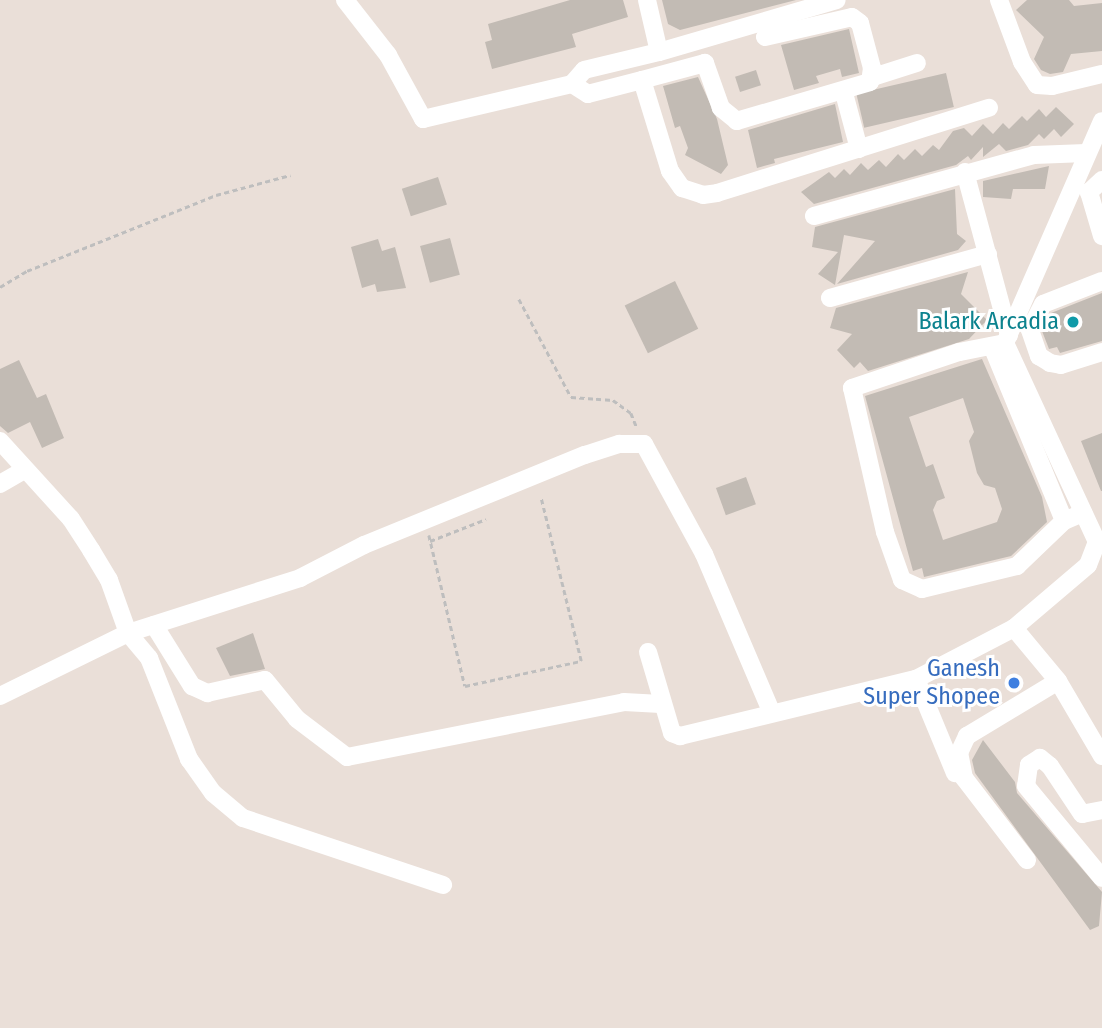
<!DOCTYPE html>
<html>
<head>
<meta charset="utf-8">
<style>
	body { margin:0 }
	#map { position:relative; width:1102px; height:1028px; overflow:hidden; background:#eadfd8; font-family:"Fira Sans Condensed",sans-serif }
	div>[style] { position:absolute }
	.building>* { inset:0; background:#c2bbb4; transform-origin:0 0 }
	.path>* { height:2.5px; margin-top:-1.25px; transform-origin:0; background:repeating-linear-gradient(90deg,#bebebe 0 5px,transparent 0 8.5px) }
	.minor>* { height:18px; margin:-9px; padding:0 9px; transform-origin:9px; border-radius:9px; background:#fff }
	.dots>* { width:19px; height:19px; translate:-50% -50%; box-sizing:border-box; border:4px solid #fff; border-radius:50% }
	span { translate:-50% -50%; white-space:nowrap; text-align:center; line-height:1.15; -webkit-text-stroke:6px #fff; paint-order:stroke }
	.culture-label { font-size:24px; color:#0d838f }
	.right { translate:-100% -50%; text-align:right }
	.shop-label { font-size:24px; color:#366cbe }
</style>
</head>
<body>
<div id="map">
	<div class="building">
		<div style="clip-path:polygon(570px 0,623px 0,628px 17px,572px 34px,576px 47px,492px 69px,485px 42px,492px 40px,488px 24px)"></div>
		<div style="clip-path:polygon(662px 0,796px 0,680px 30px,668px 24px)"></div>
		<div style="clip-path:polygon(1027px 0,1069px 0,1074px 6px,1102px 3px,1102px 51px,1071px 54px,1063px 72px,1050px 74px,1041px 70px,1034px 59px,1044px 37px,1016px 10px)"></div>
		<div style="clip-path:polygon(849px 29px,859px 73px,842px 77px,840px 69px,816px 76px,819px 83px,794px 90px,781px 45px)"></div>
		<div style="left:756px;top:70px;width:16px;height:22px;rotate:72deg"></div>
		<div style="left:946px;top:73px;width:35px;height:92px;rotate:77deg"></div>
		<div style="clip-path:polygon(698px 77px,717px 119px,728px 165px,721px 174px,685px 155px,688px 148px,680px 126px,675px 128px,663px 86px)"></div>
		<div style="clip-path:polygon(835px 104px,843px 142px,774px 159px,775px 163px,757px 168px,748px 130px)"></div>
		<div style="clip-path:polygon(1056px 107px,1074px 124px,1061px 137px,1054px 129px,1044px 139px,1039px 134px,1028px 145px,1006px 151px,999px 144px,983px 157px,983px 147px,971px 160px,968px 156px,956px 165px,814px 204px,801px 192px,829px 172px,835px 178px,844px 169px,850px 175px,861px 163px,868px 170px,879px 160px,886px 167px,898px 154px,904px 160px,915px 149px,922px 156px,933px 145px,939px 150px,953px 131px,964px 128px,972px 136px,983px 124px,993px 134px,1003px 123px,1009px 129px,1022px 116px,1027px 121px,1039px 109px,1046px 117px)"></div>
		<div style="clip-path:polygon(1049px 166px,1045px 189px,1013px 189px,1011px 199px,983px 197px,983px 181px)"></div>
		<div style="left:438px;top:177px;width:29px;height:38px;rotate:72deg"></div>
		<div style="clip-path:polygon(955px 189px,957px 234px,966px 241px,958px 250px,837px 284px,875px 241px,844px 235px,835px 285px,818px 274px,838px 252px,812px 247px,815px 227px)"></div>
		<div style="left:450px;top:238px;width:38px;height:31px;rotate:75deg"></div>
		<div style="clip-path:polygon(378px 239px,382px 251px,395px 247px,406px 288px,377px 292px,375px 284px,362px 288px,351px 247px)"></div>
		<div style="clip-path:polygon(968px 272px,961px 294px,987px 320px,969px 339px,868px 371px,860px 362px,854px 368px,837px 350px,852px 334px,830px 328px,836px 308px)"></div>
		<div style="left:675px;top:281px;width:53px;height:56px;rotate:64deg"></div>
		<div style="clip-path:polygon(1102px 293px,1102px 341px,1060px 353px,1057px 347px,1049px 349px,1042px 331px,1051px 313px)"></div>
		<div style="clip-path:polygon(evenodd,982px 359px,1042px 497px,1047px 522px,1011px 556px,924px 577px,922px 568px,913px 571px,865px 396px,982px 359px,963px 398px,974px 432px,969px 441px,977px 473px,984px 485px,995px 488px,1002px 509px,997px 522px,943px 540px,933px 510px,937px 501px,945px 498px,933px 464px,926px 467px,909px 417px,963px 398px)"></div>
		<div style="clip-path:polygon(19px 360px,37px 398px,46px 394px,64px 438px,42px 448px,30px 422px,8px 433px,0 426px,0 369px)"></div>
		<div style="clip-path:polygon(1102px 433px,1102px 491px,1101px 491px,1081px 441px)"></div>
		<div style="left:746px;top:477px;width:29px;height:32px;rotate:70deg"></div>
		<div style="clip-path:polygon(253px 633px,265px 669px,230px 676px,216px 648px)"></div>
		<div style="clip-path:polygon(983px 740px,1015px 782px,1017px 793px,1102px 892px,1099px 926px,1090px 930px,975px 773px,972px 760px)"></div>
	</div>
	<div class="path">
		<div style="left:0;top:287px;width:31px;rotate:-31deg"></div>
		<div style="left:27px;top:271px;width:204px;rotate:-21.9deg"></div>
		<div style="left:216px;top:195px;width:77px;rotate:-15.1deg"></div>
		<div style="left:519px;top:299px;width:111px;rotate:62deg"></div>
		<div style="left:571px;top:397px;width:42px;rotate:4.1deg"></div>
		<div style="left:613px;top:400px;width:22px;rotate:36deg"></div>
		<div style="left:631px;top:413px;width:16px;rotate:68deg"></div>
		<div style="left:429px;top:535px;width:155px;rotate:76.6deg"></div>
		<div style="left:465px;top:686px;width:119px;rotate:-12.2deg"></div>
		<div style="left:581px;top:661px;width:168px;rotate:-103.8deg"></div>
		<div style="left:430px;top:541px;width:60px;rotate:-21.4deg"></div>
	</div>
	<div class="minor">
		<div style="left:345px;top:0;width:70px;rotate:52deg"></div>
		<div style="left:388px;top:55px;width:73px;rotate:61.3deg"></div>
		<div style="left:423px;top:119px;width:153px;rotate:-13.2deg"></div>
		<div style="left:999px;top:0;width:66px;rotate:69.6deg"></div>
		<div style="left:1022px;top:62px;width:27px;rotate:57deg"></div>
		<div style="left:1037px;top:85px;width:15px;rotate:4deg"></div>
		<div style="left:1052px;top:86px;width:51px;rotate:-13.5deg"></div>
		<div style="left:765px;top:37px;width:89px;rotate:-12.9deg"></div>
		<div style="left:852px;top:17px;width:10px;rotate:37deg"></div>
		<div style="left:860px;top:23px;width:47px;rotate:75.1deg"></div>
		<div style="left:872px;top:68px;width:14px;rotate:98deg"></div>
		<div style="left:870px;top:82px;width:139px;rotate:163.7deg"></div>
		<div style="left:737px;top:121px;width:21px;rotate:-141deg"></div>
		<div style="left:721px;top:108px;width:48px;rotate:-109.6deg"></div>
		<div style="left:705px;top:63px;width:65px;rotate:164.9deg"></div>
		<div style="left:642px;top:80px;width:95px;rotate:72.9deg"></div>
		<div style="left:670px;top:171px;width:21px;rotate:55deg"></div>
		<div style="left:682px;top:188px;width:22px;rotate:18deg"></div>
		<div style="left:703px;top:195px;width:14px;rotate:-8deg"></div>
		<div style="left:717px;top:193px;width:285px;rotate:-17.4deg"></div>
		<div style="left:659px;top:52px;width:185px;rotate:-16.3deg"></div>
		<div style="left:873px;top:77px;width:46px;rotate:-17.7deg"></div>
		<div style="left:642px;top:80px;width:56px;rotate:165.5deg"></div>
		<div style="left:588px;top:94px;width:19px;rotate:-148deg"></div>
		<div style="left:572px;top:84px;width:18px;rotate:-49deg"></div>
		<div style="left:584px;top:70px;width:77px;rotate:-13.5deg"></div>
		<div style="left:659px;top:52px;width:53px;rotate:-103deg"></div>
		<div style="left:844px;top:93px;width:58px;rotate:75deg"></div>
		<div style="left:965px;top:172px;width:169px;rotate:74.9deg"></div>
		<div style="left:1102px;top:180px;width:18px;rotate:137deg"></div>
		<div style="left:1089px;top:192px;width:46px;rotate:73.5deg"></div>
		<div style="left:814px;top:216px;width:228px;rotate:-15.5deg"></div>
		<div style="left:1034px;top:155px;width:52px;rotate:-2.2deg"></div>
		<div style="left:1102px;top:281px;width:63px;rotate:158.7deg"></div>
		<div style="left:1043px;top:304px;width:29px;rotate:117deg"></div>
		<div style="left:1030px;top:330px;width:28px;rotate:71deg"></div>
		<div style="left:1039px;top:356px;width:13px;rotate:32deg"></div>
		<div style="left:1050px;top:363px;width:11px;rotate:10deg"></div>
		<div style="left:1061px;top:365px;width:43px;rotate:-17.6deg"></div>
		<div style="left:830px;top:298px;width:164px;rotate:-15.6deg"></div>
		<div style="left:1005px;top:343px;width:47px;rotate:168.9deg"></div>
		<div style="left:959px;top:352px;width:113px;rotate:161.4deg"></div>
		<div style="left:852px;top:388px;width:148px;rotate:77.1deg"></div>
		<div style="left:885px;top:532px;width:51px;rotate:70.5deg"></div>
		<div style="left:902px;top:580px;width:22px;rotate:24deg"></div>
		<div style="left:922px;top:589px;width:98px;rotate:-13.6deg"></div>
		<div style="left:1017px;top:566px;width:65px;rotate:-43.8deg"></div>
		<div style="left:1064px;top:521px;width:21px;rotate:-23deg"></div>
		<div style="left:992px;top:346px;width:189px;rotate:67.6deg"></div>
		<div style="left:0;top:441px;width:105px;rotate:47.7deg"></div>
		<div style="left:71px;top:519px;width:37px;rotate:57deg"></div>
		<div style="left:91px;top:550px;width:35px;rotate:59deg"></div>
		<div style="left:109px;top:580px;width:56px;rotate:70.3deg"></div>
		<div style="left:128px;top:633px;width:33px;rotate:50deg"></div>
		<div style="left:149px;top:658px;width:109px;rotate:68.4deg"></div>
		<div style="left:189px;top:759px;width:42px;rotate:54.8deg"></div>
		<div style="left:213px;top:793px;width:39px;rotate:40deg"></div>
		<div style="left:243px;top:818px;width:211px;rotate:18.5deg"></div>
		<div style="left:0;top:484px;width:28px;rotate:-30deg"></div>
		<div style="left:154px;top:625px;width:72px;rotate:58.1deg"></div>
		<div style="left:192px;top:686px;width:17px;rotate:25deg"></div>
		<div style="left:207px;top:693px;width:59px;rotate:-12.6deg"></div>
		<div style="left:265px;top:680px;width:50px;rotate:50.6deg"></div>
		<div style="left:297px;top:719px;width:63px;rotate:37.2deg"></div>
		<div style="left:347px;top:757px;width:282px;rotate:-11.2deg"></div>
		<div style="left:624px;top:702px;width:37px;rotate:3deg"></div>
		<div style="left:1014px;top:628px;width:69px;rotate:50.3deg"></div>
		<div style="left:1058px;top:681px;width:87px;rotate:59.6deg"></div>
		<div style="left:648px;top:652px;width:84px;rotate:73.5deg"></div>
		<div style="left:672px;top:733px;width:9px;rotate:21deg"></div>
		<div style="left:680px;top:736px;width:243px;rotate:-13.6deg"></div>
		<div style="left:916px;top:679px;width:110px;rotate:-27.5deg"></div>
		<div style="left:1014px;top:628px;width:97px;rotate:-40.4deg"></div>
		<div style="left:1088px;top:565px;width:25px;rotate:-69deg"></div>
		<div style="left:1097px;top:542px;width:219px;rotate:-114.8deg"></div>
		<div style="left:1005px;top:343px;width:242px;rotate:-66.4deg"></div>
		<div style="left:916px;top:679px;width:102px;rotate:67.5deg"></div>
		<div style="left:0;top:696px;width:143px;rotate:-26.2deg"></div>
		<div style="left:128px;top:633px;width:181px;rotate:-17.7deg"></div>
		<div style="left:300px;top:578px;width:72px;rotate:-27.3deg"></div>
		<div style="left:364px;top:545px;width:239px;rotate:-22.2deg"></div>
		<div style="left:585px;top:455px;width:36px;rotate:-18deg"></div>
		<div style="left:619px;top:444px;width:25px"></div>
		<div style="left:644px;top:444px;width:125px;rotate:61.4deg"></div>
		<div style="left:704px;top:554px;width:171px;rotate:66.9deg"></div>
		<div style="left:1102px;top:810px;width:20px;rotate:169deg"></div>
		<div style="left:1082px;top:814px;width:58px;rotate:-123.7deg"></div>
		<div style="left:1050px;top:766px;width:13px;rotate:-141deg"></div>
		<div style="left:1040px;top:758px;width:13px;rotate:148deg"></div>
		<div style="left:1029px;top:765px;width:21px;rotate:98deg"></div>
		<div style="left:1026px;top:786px;width:119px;rotate:50.4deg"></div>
		<div style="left:1027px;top:860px;width:103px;rotate:-127.5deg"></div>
		<div style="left:964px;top:778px;width:25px;rotate:-101deg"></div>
		<div style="left:959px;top:753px;width:19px;rotate:-65deg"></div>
		<div style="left:967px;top:736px;width:106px;rotate:-31.1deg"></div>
	</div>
	<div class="dots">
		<div style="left:1073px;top:322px;background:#0f9aa8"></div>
		<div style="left:1014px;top:683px;background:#3f7fe0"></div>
	</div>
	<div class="culture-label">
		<span class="right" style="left:1059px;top:322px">Balark Arcadia</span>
	</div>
	<div class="shop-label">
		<span class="right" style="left:1000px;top:683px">Ganesh<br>Super Shopee</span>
	</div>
</div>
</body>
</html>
